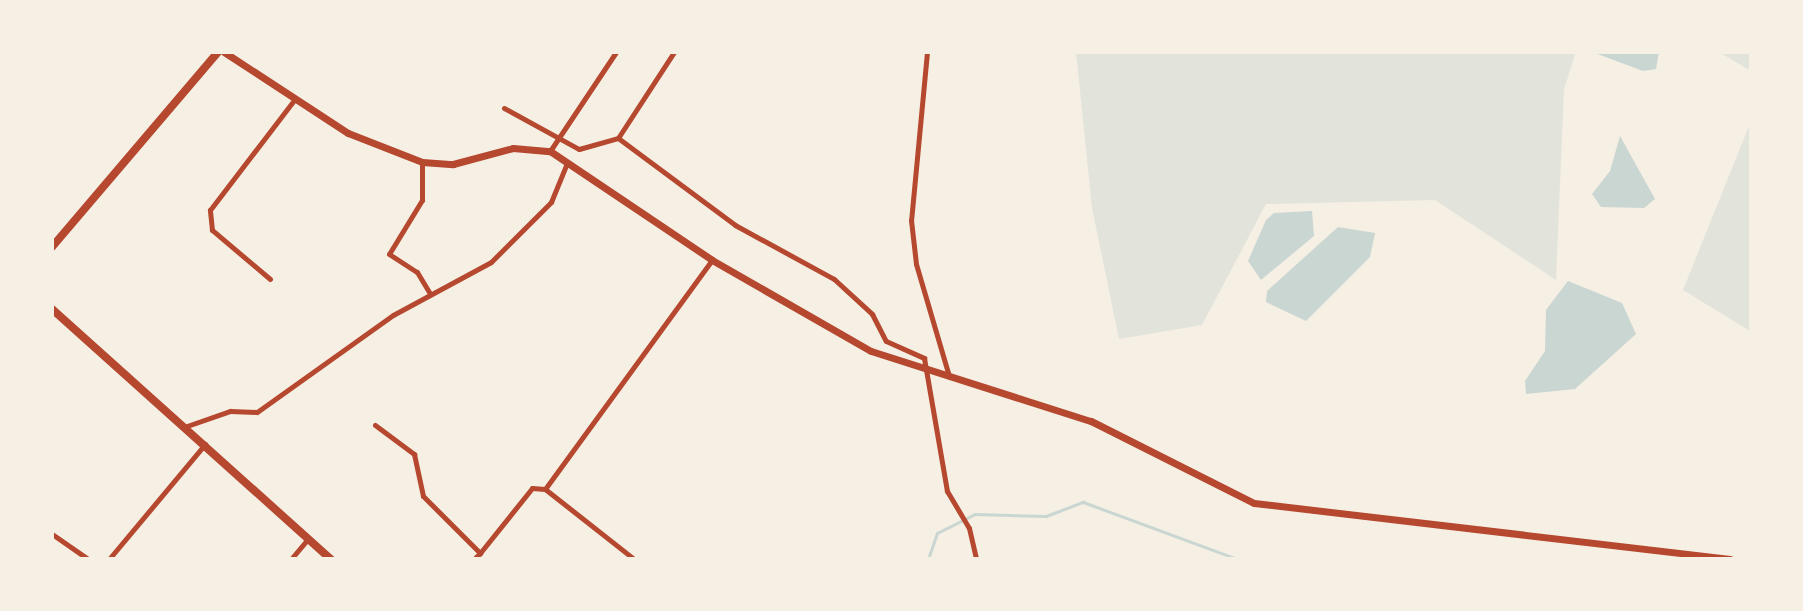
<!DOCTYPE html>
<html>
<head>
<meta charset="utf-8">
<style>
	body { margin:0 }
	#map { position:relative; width:1803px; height:611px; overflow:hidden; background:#f6efe4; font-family:Overpass,sans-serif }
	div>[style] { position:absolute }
	.green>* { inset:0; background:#e2e4dc }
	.water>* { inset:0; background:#c9d6d2 }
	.stream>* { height:3px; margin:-1.5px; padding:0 1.5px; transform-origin:1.5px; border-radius:1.5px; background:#c9d6d2 }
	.minor>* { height:5px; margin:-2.5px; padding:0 2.5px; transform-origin:2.5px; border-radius:2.5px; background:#b5482f }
	.secondary>* { height:7px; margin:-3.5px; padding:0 3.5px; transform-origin:3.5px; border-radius:3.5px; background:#b5482f }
	.primary>* { height:8px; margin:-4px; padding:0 4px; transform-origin:4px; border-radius:4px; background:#b5482f }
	span { translate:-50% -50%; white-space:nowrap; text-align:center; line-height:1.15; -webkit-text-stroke:8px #f6efe4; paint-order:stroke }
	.frame { position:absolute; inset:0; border:54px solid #f6efe4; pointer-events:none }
</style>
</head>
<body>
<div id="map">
	<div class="green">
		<div style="clip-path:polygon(1076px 52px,1576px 52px,1564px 89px,1556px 280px,1435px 200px,1266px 204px,1202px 325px,1119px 339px,1092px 208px)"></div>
		<div style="clip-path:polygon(1719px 52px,1751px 52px,1751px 71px)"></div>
		<div style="clip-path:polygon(1751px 121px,1751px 330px,1750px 331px,1683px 290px)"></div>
	</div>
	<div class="water">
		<div style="clip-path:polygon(1592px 52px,1659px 52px,1656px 69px,1643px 71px)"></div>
		<div style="clip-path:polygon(1620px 136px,1655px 199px,1644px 208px,1601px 207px,1592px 194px,1610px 171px)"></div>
		<div style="clip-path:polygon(1312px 211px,1314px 236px,1261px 280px,1248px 261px,1266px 220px,1274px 213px)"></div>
		<div style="clip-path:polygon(1338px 227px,1375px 233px,1370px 257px,1306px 321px,1266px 302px,1267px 291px)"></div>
		<div style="clip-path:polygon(1568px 281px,1622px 303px,1636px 334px,1575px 389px,1526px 394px,1525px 381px,1545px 351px,1546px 310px)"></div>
	</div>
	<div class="stream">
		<div style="left:928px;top:559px;width:28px;rotate:-71deg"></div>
		<div style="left:937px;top:533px;width:42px;rotate:-26.6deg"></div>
		<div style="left:975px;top:514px;width:71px;rotate:1.6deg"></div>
		<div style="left:1046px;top:516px;width:40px;rotate:-21deg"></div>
		<div style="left:1083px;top:502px;width:164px;rotate:20.3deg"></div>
	</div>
	<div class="minor">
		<div style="left:927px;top:52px;width:169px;rotate:95.4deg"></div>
		<div style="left:911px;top:220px;width:44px;rotate:83.5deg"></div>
		<div style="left:916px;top:264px;width:117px;rotate:73.6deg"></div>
		<div style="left:504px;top:108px;width:85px;rotate:28.7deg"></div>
		<div style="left:579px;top:149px;width:41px;rotate:-15.8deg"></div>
		<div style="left:618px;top:138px;width:103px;rotate:-56.9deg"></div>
		<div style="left:618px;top:138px;width:146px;rotate:36.6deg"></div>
		<div style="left:735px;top:225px;width:113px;rotate:28.6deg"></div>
		<div style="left:834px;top:279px;width:52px;rotate:42.6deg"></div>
		<div style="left:872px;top:314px;width:30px;rotate:63deg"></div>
		<div style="left:886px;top:341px;width:42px;rotate:24.1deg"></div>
		<div style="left:924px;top:358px;width:135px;rotate:80.2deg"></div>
		<div style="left:947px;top:491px;width:43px;rotate:59.3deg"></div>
		<div style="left:969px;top:528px;width:32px;rotate:77deg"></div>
		<div style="left:550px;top:151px;width:119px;rotate:-56.3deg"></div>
		<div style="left:422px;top:162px;width:38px;rotate:90deg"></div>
		<div style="left:422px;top:200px;width:63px;rotate:121.4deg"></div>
		<div style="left:389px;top:254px;width:33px;rotate:33deg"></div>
		<div style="left:417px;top:272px;width:26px;rotate:59deg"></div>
		<div style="left:270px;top:279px;width:76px;rotate:-139.8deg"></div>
		<div style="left:212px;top:230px;width:20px;rotate:-96deg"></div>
		<div style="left:210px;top:210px;width:140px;rotate:-52.6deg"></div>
		<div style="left:375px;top:425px;width:49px;rotate:36.6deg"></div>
		<div style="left:414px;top:454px;width:43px;rotate:77.9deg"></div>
		<div style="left:423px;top:496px;width:81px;rotate:45deg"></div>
		<div style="left:480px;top:553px;width:83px;rotate:-51.3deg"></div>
		<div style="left:532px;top:488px;width:13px;rotate:4deg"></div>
		<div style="left:545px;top:489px;width:113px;rotate:38.2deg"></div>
		<div style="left:187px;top:426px;width:46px;rotate:-19.2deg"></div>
		<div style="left:230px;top:411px;width:27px;rotate:2deg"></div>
		<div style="left:257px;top:412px;width:167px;rotate:-35.5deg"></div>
		<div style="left:393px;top:315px;width:111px;rotate:-28.4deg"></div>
		<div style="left:491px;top:262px;width:85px;rotate:-45deg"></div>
		<div style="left:551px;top:202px;width:42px;rotate:-67.7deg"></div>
		<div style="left:545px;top:489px;width:283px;rotate:-53.9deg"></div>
		<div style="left:52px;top:534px;width:44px;rotate:34.8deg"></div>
		<div style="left:109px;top:559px;width:150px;rotate:-50.1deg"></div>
		<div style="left:291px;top:559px;width:26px;rotate:-50deg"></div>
		<div style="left:474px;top:559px;width:8px;rotate:-45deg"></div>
	</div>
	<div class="secondary">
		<div style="left:224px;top:52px;width:148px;rotate:33.2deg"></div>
		<div style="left:348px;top:133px;width:79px;rotate:21.4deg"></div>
		<div style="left:422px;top:162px;width:31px;rotate:4deg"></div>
		<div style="left:453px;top:164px;width:62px;rotate:-14.9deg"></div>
		<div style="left:513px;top:148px;width:37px;rotate:5deg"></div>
		<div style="left:550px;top:151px;width:195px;rotate:33.9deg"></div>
		<div style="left:712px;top:260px;width:183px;rotate:29.8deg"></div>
		<div style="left:871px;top:351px;width:231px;rotate:17.7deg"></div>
		<div style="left:1091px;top:421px;width:182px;rotate:26.7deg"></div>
		<div style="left:1254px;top:503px;width:479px;rotate:6.7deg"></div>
	</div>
	<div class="primary">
		<div style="left:52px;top:247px;width:256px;rotate:-49.6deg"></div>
		<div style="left:52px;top:309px;width:375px;rotate:41.9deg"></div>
	</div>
	<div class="frame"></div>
</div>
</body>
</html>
